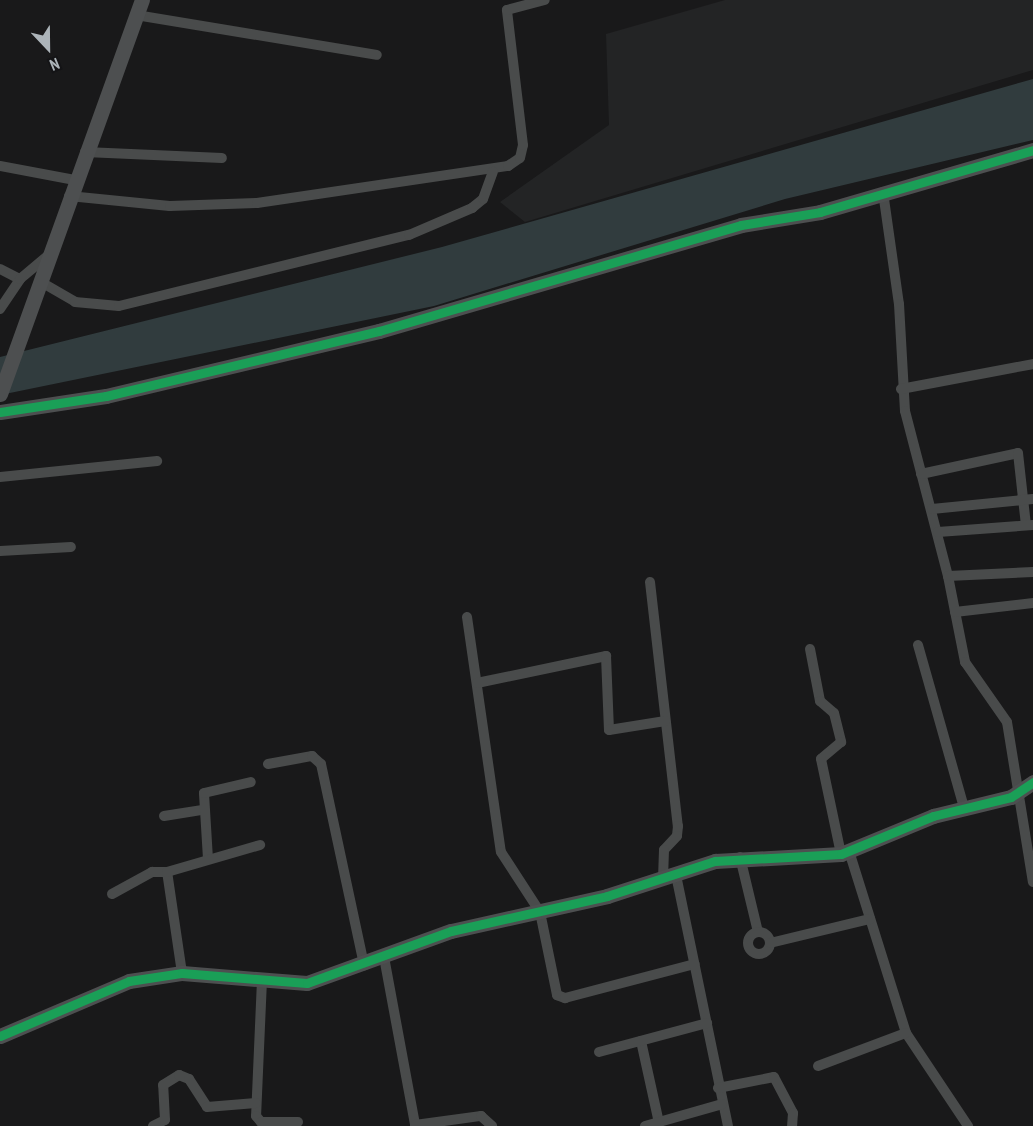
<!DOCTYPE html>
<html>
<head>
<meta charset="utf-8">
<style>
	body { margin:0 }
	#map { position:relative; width:1033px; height:1126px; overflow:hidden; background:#19191a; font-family:"PT Sans Narrow",sans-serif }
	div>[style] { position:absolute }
	.built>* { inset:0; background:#232425 }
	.water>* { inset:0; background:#313c3e }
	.street>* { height:10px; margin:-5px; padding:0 5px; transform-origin:5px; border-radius:5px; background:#494b4b }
	.street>.ring { margin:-5px; padding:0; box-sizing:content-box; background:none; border:10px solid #494b4b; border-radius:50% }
	.secondary>* { height:15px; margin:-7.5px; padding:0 7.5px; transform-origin:7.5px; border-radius:7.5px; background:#4d4f50 }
	.cycleway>* { height:9px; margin:-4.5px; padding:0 4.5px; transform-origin:4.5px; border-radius:4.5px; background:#1a9f57 }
	span { translate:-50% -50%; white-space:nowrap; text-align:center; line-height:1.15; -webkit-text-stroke:5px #141416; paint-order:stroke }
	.north { position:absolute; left:18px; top:18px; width:60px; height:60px; -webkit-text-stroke:4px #141416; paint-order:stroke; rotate:158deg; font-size:16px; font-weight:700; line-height:24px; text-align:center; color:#acb4b9 }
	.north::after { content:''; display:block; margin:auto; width:21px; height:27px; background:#acb4b9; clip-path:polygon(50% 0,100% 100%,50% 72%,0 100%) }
</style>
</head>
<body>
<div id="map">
	<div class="built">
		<div style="clip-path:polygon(725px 0,1033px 0,1033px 70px,525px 222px,500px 202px,609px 125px,606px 34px)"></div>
	</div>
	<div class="water">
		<div style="clip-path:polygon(1033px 79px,1033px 140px,785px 199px,434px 306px,0 395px,0 357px,442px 247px)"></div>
	</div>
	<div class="street">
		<div style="left:136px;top:15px;width:244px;rotate:9.4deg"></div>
		<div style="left:85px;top:152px;width:137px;rotate:2.5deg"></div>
		<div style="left:0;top:166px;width:76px;rotate:10.6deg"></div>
		<div style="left:883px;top:192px;width:113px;rotate:81.9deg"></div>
		<div style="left:899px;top:304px;width:107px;rotate:86.8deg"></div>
		<div style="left:905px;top:411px;width:171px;rotate:75.4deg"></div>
		<div style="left:948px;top:576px;width:88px;rotate:78.8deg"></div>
		<div style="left:965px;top:662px;width:73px;rotate:55deg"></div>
		<div style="left:1007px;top:722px;width:162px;rotate:80.8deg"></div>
		<div style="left:69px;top:196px;width:101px;rotate:5.7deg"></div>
		<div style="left:170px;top:206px;width:87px;rotate:-2deg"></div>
		<div style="left:257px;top:203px;width:254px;rotate:-8.4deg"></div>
		<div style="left:508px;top:166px;width:14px;rotate:-34deg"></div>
		<div style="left:520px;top:158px;width:13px;rotate:-77deg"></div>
		<div style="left:523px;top:145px;width:136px;rotate:-96.8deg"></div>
		<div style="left:507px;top:10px;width:39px;rotate:-15deg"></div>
		<div style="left:0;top:269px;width:22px;rotate:27deg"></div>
		<div style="left:41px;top:282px;width:39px;rotate:30deg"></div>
		<div style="left:75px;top:302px;width:44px;rotate:5.2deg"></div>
		<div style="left:119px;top:306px;width:299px;rotate:-13.8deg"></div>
		<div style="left:409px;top:235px;width:69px;rotate:-23.2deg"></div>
		<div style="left:472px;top:208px;width:14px;rotate:-39deg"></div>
		<div style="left:483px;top:199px;width:29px;rotate:-70deg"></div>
		<div style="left:0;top:309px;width:36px;rotate:-56deg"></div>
		<div style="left:20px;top:279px;width:38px;rotate:-40deg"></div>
		<div style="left:901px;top:389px;width:134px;rotate:-10.7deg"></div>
		<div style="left:921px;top:474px;width:99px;rotate:-12.2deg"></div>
		<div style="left:1018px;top:453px;width:72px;rotate:83.7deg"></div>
		<div style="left:0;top:477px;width:158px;rotate:-5.8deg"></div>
		<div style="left:932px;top:509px;width:101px;rotate:-5.7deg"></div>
		<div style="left:938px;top:532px;width:95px;rotate:-4.2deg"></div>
		<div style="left:0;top:551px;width:71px;rotate:-3.2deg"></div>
		<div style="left:948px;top:576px;width:85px;rotate:-2.7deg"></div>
		<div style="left:650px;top:582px;width:246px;rotate:83.5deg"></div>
		<div style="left:678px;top:826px;width:10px;rotate:96deg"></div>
		<div style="left:677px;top:836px;width:19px;rotate:133deg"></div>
		<div style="left:664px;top:850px;width:30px;rotate:92deg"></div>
		<div style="left:955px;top:612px;width:79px;rotate:-6.6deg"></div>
		<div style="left:467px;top:617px;width:237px;rotate:81.8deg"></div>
		<div style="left:501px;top:852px;width:72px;rotate:57deg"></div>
		<div style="left:540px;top:912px;width:85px;rotate:78.4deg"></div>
		<div style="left:557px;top:995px;width:9px;rotate:21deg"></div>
		<div style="left:565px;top:998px;width:134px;rotate:-14.7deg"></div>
		<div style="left:918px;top:645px;width:169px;rotate:74.2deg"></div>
		<div style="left:810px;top:649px;width:53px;rotate:79.1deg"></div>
		<div style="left:820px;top:701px;width:18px;rotate:41deg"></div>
		<div style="left:834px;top:713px;width:30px;rotate:76deg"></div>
		<div style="left:841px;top:742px;width:26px;rotate:140deg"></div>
		<div style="left:821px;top:759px;width:97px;rotate:78.1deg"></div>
		<div style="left:477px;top:683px;width:132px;rotate:-11.8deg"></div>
		<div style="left:606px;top:656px;width:74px;rotate:87.7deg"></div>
		<div style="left:609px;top:730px;width:57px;rotate:-9.1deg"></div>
		<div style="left:268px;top:764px;width:45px;rotate:-10.3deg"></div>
		<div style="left:312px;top:756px;width:12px;rotate:42deg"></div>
		<div style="left:321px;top:764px;width:206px;rotate:77.9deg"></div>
		<div style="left:164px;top:816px;width:39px;rotate:-9deg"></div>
		<div style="left:849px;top:851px;width:191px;rotate:72.6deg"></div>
		<div style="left:906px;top:1033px;width:112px;rotate:56.3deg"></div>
		<div style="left:740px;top:857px;width:77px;rotate:76.5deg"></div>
		<div style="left:208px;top:859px;width:66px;rotate:-93.5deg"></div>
		<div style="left:204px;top:793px;width:48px;rotate:-13.2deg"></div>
		<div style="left:676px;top:875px;width:256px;rotate:78.3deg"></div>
		<div style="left:112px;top:894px;width:46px;rotate:-28.8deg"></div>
		<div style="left:152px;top:872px;width:15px"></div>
		<div class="ring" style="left:748px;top:932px;width:12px;height:12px"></div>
		<div style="left:770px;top:943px;width:103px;rotate:-13.5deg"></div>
		<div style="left:384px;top:957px;width:171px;rotate:79.5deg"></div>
		<div style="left:415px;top:1125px;width:67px;rotate:-7.8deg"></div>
		<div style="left:481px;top:1116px;width:15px;rotate:42deg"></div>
		<div style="left:182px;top:973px;width:102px;rotate:-98.4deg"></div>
		<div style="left:167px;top:872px;width:97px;rotate:-16.2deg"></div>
		<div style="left:262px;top:980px;width:136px;rotate:92.5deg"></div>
		<div style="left:256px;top:1116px;width:8px;rotate:50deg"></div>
		<div style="left:261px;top:1122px;width:37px"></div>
		<div style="left:641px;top:1041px;width:79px;rotate:77.6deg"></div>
		<div style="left:599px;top:1052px;width:112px;rotate:-15deg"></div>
		<div style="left:818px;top:1066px;width:94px;rotate:-20.6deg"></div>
		<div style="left:718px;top:1088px;width:57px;rotate:-11.1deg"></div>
		<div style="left:774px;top:1077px;width:41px;rotate:62.2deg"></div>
		<div style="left:793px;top:1113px;width:13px;rotate:94deg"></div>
		<div style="left:153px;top:1126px;width:13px;rotate:-27deg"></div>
		<div style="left:165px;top:1120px;width:35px;rotate:-93deg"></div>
		<div style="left:163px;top:1085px;width:19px;rotate:-32deg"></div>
		<div style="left:179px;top:1075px;width:11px;rotate:22deg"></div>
		<div style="left:189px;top:1079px;width:33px;rotate:57deg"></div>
		<div style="left:207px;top:1107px;width:49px;rotate:-4.7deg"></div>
		<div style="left:645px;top:1126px;width:80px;rotate:-15.9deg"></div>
	</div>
	<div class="secondary">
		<div style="left:0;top:394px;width:419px;rotate:-70.2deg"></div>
		<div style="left:0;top:412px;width:107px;rotate:-8.6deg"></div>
		<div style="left:106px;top:396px;width:281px;rotate:-13.4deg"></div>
		<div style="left:379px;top:331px;width:377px;rotate:-16.3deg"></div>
		<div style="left:741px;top:225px;width:80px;rotate:-9.3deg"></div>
		<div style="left:820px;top:212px;width:222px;rotate:-16.2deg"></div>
		<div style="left:0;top:1036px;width:140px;rotate:-23.1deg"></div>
		<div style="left:129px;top:981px;width:54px;rotate:-8.6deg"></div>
		<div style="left:182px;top:973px;width:125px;rotate:4.6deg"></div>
		<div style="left:307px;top:983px;width:153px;rotate:-19.9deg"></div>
		<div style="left:451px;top:931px;width:160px;rotate:-12.6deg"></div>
		<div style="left:607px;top:896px;width:114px;rotate:-18deg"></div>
		<div style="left:715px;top:861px;width:126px;rotate:-3.2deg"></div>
		<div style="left:841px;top:854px;width:100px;rotate:-22.4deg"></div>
		<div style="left:933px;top:816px;width:80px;rotate:-13.7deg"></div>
		<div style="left:1011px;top:797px;width:27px;rotate:-34deg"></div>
	</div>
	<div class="cycleway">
		<div style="left:0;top:412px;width:107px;rotate:-8.6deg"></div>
		<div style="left:106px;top:396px;width:281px;rotate:-13.4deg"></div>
		<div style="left:379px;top:331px;width:377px;rotate:-16.3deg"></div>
		<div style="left:741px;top:225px;width:80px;rotate:-9.3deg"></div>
		<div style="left:820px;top:212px;width:222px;rotate:-16.2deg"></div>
		<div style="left:0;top:1036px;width:140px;rotate:-23.1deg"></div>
		<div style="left:129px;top:981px;width:54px;rotate:-8.6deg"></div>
		<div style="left:182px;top:973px;width:125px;rotate:4.6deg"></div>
		<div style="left:307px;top:983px;width:153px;rotate:-19.9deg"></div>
		<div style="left:451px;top:931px;width:160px;rotate:-12.6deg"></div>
		<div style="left:607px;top:896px;width:114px;rotate:-18deg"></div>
		<div style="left:715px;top:861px;width:126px;rotate:-3.2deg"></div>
		<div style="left:841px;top:854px;width:100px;rotate:-22.4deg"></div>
		<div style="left:933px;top:816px;width:80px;rotate:-13.7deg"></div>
		<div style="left:1011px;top:797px;width:27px;rotate:-34deg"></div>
	</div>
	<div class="north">N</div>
</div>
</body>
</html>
